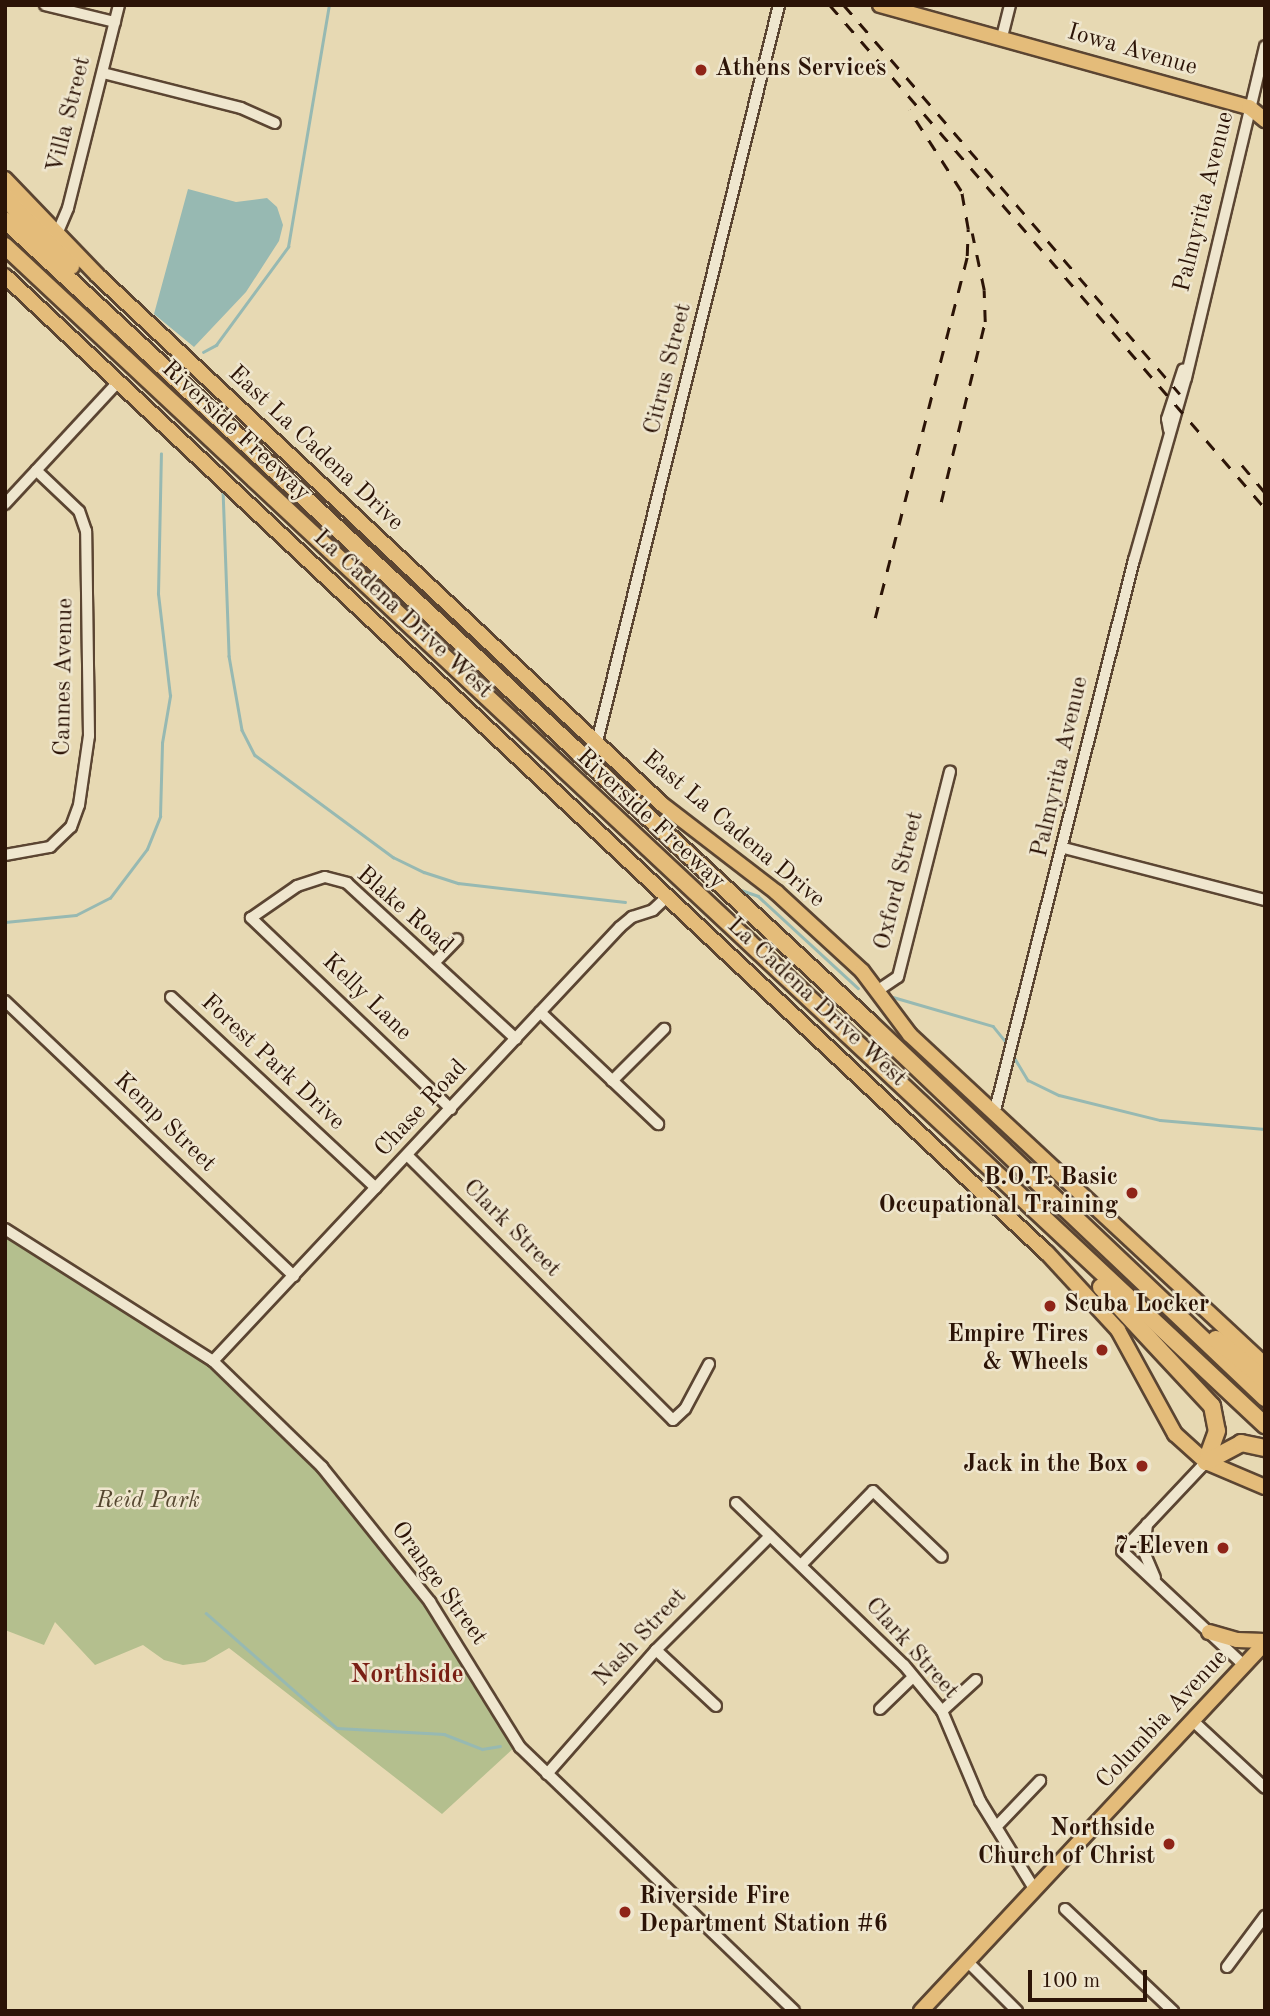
<!DOCTYPE html>
<html>
<head>
<meta charset="utf-8">
<style>
	body { margin:0 }
	#map { position:relative; width:1270px; height:2016px; overflow:hidden; background:#e7d9b3; font-family:"Old Standard TT",serif }
	div>[style] { position:absolute }
	.green>* { inset:0; background:#b4bf8e }
	.water>* { inset:0; background:#97b9b2 }
	.stream>* { height:2.5px; margin:-1.25px; padding:0 1.25px; transform-origin:1.25px; border-radius:1.25px; background:#97b9b2 }
	.roads { filter:drop-shadow(2px 0 #5b4532) drop-shadow(-2px 0 #5b4532) drop-shadow(0 2px #5b4532) drop-shadow(0 -2px #5b4532) }
	.minor>* { height:10px; margin:-5px; padding:0 5px; transform-origin:5px; border-radius:5px; background:#efe6ce }
	.major>* { height:14px; margin:-7px; padding:0 7px; transform-origin:7px; border-radius:7px; background:#e4bc7a }
	.highway>* { height:16px; margin:-8px; padding:0 8px; transform-origin:8px; border-radius:8px; background:#e4bc7a }
	.rail>* { height:2.5px; margin-top:-1.25px; transform-origin:0; background:repeating-linear-gradient(90deg,#2c1407 0 12px,transparent 0 24px) }
	.dots>* { width:19px; height:19px; translate:-50% -50%; box-sizing:border-box; border:4px solid #efe6ce; border-radius:50% }
	span { translate:-50% -50%; white-space:nowrap; text-align:center; line-height:1.15; -webkit-text-stroke:5px #efe6ce; paint-order:stroke }
	.street-label { font-size:24px; color:#2c1407 }
	.poi-label { font-size:24px; color:#2c1407; font-weight:700 }
	.left { translate:0 -50%; text-align:left }
	.right { translate:-100% -50%; text-align:right }
	.park-label { font-size:24px; color:#554730; font-style:italic }
	.neighbourhood-label { font-size:26px; color:#7a1f14; font-weight:700 }
	.frame { position:absolute; inset:0; border:7px solid #2c1407; pointer-events:none }
	.scale { position:absolute; left:1028px; top:1970px; width:119px; height:32px; box-sizing:border-box; border:4px solid #2c1407; border-top:0; padding-left:9px; font-size:21px; line-height:24px; white-space:nowrap; color:#2c1407; -webkit-text-stroke:5px #efe6ce; paint-order:stroke }
</style>
</head>
<body>
<div id="map">
	<div class="green">
		<div style="clip-path:polygon(5px 1233px,118px 1301px,221px 1374px,330px 1480px,428px 1605px,516px 1746px,442px 1814px,229px 1648px,205px 1662px,183px 1665px,164px 1660px,143px 1645px,95px 1665px,55px 1622px,44px 1645px,5px 1630px)"></div>
	</div>
	<div class="water">
		<div style="clip-path:polygon(188px 189px,236px 202px,267px 198px,277px 207px,283px 225px,279px 241px,246px 292px,194px 347px,154px 314px)"></div>
	</div>
	<div class="stream">
		<div style="left:203px;top:352px;width:15px;rotate:-28deg"></div>
		<div style="left:216px;top:345px;width:122px;rotate:-53.7deg"></div>
		<div style="left:288px;top:247px;width:245px;rotate:-80.4deg"></div>
		<div style="left:223px;top:489px;width:167px;rotate:87.9deg"></div>
		<div style="left:229px;top:656px;width:75px;rotate:80deg"></div>
		<div style="left:242px;top:730px;width:28px;rotate:63deg"></div>
		<div style="left:255px;top:755px;width:172px;rotate:36.5deg"></div>
		<div style="left:393px;top:857px;width:34px;rotate:26deg"></div>
		<div style="left:424px;top:872px;width:36px;rotate:18deg"></div>
		<div style="left:458px;top:883px;width:168px;rotate:6.5deg"></div>
		<div style="left:741px;top:890px;width:18px;rotate:19deg"></div>
		<div style="left:758px;top:896px;width:136px;rotate:42.6deg"></div>
		<div style="left:5px;top:922px;width:71px;rotate:-5.6deg"></div>
		<div style="left:76px;top:915px;width:38px;rotate:-27deg"></div>
		<div style="left:110px;top:898px;width:61px;rotate:-52.9deg"></div>
		<div style="left:147px;top:849px;width:35px;rotate:-68deg"></div>
		<div style="left:160px;top:816px;width:73px;rotate:-88.4deg"></div>
		<div style="left:162px;top:743px;width:48px;rotate:-80.3deg"></div>
		<div style="left:170px;top:696px;width:103px;rotate:-96.7deg"></div>
		<div style="left:158px;top:594px;width:140px;rotate:-88.8deg"></div>
		<div style="left:893px;top:997px;width:104px;rotate:16.2deg"></div>
		<div style="left:993px;top:1026px;width:21px;rotate:51deg"></div>
		<div style="left:1014px;top:1057px;width:27px;rotate:59deg"></div>
		<div style="left:1028px;top:1080px;width:34px;rotate:26deg"></div>
		<div style="left:1059px;top:1095px;width:104px;rotate:13.9deg"></div>
		<div style="left:1160px;top:1120px;width:105px;rotate:4.9deg"></div>
		<div style="left:206px;top:1613px;width:174px;rotate:41.3deg"></div>
		<div style="left:337px;top:1728px;width:107px;rotate:3.2deg"></div>
		<div style="left:444px;top:1734px;width:41px;rotate:21.5deg"></div>
		<div style="left:482px;top:1749px;width:18px;rotate:-9deg"></div>
	</div>
	<div class="roads">
		<div class="minor">
			<div style="left:45px;top:5px;width:72px;rotate:13.7deg"></div>
			<div style="left:1002px;top:37px;width:33px;rotate:-76deg"></div>
			<div style="left:103px;top:73px;width:142px;rotate:14.2deg"></div>
			<div style="left:241px;top:108px;width:37px;rotate:24deg"></div>
			<div style="left:57px;top:234px;width:28px;rotate:-67deg"></div>
			<div style="left:68px;top:208px;width:209px;rotate:-75.9deg"></div>
			<div style="left:1169px;top:430px;width:11px;rotate:-100deg"></div>
			<div style="left:1167px;top:419px;width:52px;rotate:-71.9deg"></div>
			<div style="left:5px;top:504px;width:166px;rotate:-47.2deg"></div>
			<div style="left:597px;top:742px;width:759px;rotate:-76.13deg"></div>
			<div style="left:1064px;top:848px;width:208px;rotate:14.5deg"></div>
			<div style="left:5px;top:855px;width:46px;rotate:-10.1deg"></div>
			<div style="left:50px;top:847px;width:29px;rotate:-44deg"></div>
			<div style="left:71px;top:827px;width:23px;rotate:-70deg"></div>
			<div style="left:79px;top:805px;width:70px;rotate:-81.8deg"></div>
			<div style="left:89px;top:736px;width:205px;rotate:-90.8deg"></div>
			<div style="left:86px;top:531px;width:21px;rotate:-109deg"></div>
			<div style="left:79px;top:511px;width:59px;rotate:-136.4deg"></div>
			<div style="left:434px;top:963px;width:33px;rotate:-46deg"></div>
			<div style="left:877px;top:991px;width:25px;rotate:-34deg"></div>
			<div style="left:898px;top:977px;width:212px;rotate:-75.8deg"></div>
			<div style="left:171px;top:997px;width:280px;rotate:43deg"></div>
			<div style="left:5px;top:1001px;width:399px;rotate:43.6deg"></div>
			<div style="left:540px;top:1012px;width:163px;rotate:43.5deg"></div>
			<div style="left:612px;top:1081px;width:74px;rotate:-45deg"></div>
			<div style="left:451px;top:1109px;width:277px;rotate:-136.3deg"></div>
			<div style="left:251px;top:918px;width:56px;rotate:-34.8deg"></div>
			<div style="left:297px;top:886px;width:29px;rotate:-18deg"></div>
			<div style="left:325px;top:877px;width:23px;rotate:15deg"></div>
			<div style="left:347px;top:883px;width:230px;rotate:42.7deg"></div>
			<div style="left:994px;top:1114px;width:571px;rotate:-75.82deg"></div>
			<div style="left:1134px;top:560px;width:189px;rotate:-74.1deg"></div>
			<div style="left:1186px;top:378px;width:341px;rotate:-76.6deg"></div>
			<div style="left:408px;top:1156px;width:374px;rotate:44.9deg"></div>
			<div style="left:673px;top:1420px;width:16px;rotate:-43deg"></div>
			<div style="left:685px;top:1409px;width:51px;rotate:-61.9deg"></div>
			<div style="left:5px;top:1229px;width:246px;rotate:32.4deg"></div>
			<div style="left:213px;top:1361px;width:152px;rotate:44.2deg"></div>
			<div style="left:322px;top:1467px;width:173px;rotate:51.3deg"></div>
			<div style="left:430px;top:1602px;width:171px;rotate:58.2deg"></div>
			<div style="left:520px;top:1747px;width:380px;rotate:43.9deg"></div>
			<div style="left:213px;top:1361px;width:595px;rotate:-46.84deg"></div>
			<div style="left:620px;top:927px;width:16px;rotate:-40deg"></div>
			<div style="left:632px;top:917px;width:22px;rotate:-18deg"></div>
			<div style="left:653px;top:910px;width:21px;rotate:-43deg"></div>
			<div style="left:1206px;top:1462px;width:122px;rotate:133.3deg"></div>
			<div style="left:1122px;top:1551px;width:168px;rotate:43.1deg"></div>
			<div style="left:736px;top:1503px;width:233px;rotate:44deg"></div>
			<div style="left:904px;top:1665px;width:60px;rotate:50.4deg"></div>
			<div style="left:942px;top:1711px;width:98px;rotate:67.1deg"></div>
			<div style="left:980px;top:1801px;width:105px;rotate:58.3deg"></div>
			<div style="left:1147px;top:1524px;width:28px;rotate:96deg"></div>
			<div style="left:1144px;top:1552px;width:28px;rotate:67deg"></div>
			<div style="left:801px;top:1565px;width:103px;rotate:-45.8deg"></div>
			<div style="left:873px;top:1491px;width:95px;rotate:43.7deg"></div>
			<div style="left:656px;top:1650px;width:82px;rotate:43deg"></div>
			<div style="left:880px;top:1709px;width:46px;rotate:-44.1deg"></div>
			<div style="left:942px;top:1711px;width:46px;rotate:-42.4deg"></div>
			<div style="left:1193px;top:1721px;width:98px;rotate:42.9deg"></div>
			<div style="left:547px;top:1774px;width:165px;rotate:-48.7deg"></div>
			<div style="left:656px;top:1650px;width:161px;rotate:-45deg"></div>
			<div style="left:996px;top:1827px;width:64px;rotate:-46.3deg"></div>
			<div style="left:1065px;top:1909px;width:149px;rotate:43.4deg"></div>
			<div style="left:969px;top:1963px;width:68px;rotate:45deg"></div>
			<div style="left:1227px;top:1967px;width:64px;rotate:-53.3deg"></div>
		</div>
		<div class="major">
			<div style="left:880px;top:5px;width:383px;rotate:15.5deg"></div>
			<div style="left:1249px;top:107px;width:21px;rotate:39deg"></div>
			<div style="left:5px;top:179px;width:134px;rotate:46.2deg"></div>
			<div style="left:98px;top:276px;width:774px;rotate:43.12deg"></div>
			<div style="left:663px;top:805px;width:143px;rotate:37.6deg"></div>
			<div style="left:776px;top:892px;width:117px;rotate:42.6deg"></div>
			<div style="left:862px;top:971px;width:80px;rotate:53.1deg"></div>
			<div style="left:910px;top:1035px;width:485px;rotate:42.9deg"></div>
			<div style="left:5px;top:276px;width:1428px;rotate:43.16deg"></div>
			<div style="left:1047px;top:1253px;width:105px;rotate:47.3deg"></div>
			<div style="left:1118px;top:1330px;width:119px;rotate:61.3deg"></div>
			<div style="left:1175px;top:1434px;width:42px;rotate:42.1deg"></div>
			<div style="left:1206px;top:1462px;width:64px;rotate:23deg"></div>
			<div style="left:1209px;top:1632px;width:29px;rotate:16deg"></div>
			<div style="left:1237px;top:1640px;width:28px;rotate:2deg"></div>
			<div style="left:921px;top:2011px;width:504px;rotate:-46.93deg"></div>
		</div>
		<div class="highway">
			<div style="left:5px;top:198px;width:95px;rotate:45.9deg"></div>
			<div style="left:5px;top:220px;width:1180px;rotate:42.87deg"></div>
			<div style="left:870px;top:1023px;width:545px;rotate:43.51deg"></div>
			<div style="left:5px;top:246px;width:1726px;rotate:43.1deg"></div>
			<div style="left:1101px;top:1287px;width:163px;rotate:47deg"></div>
			<div style="left:1212px;top:1406px;width:25px;rotate:79deg"></div>
			<div style="left:1217px;top:1431px;width:33px;rotate:110deg"></div>
			<div style="left:1216px;top:1339px;width:64px;rotate:39.9deg"></div>
			<div style="left:1206px;top:1462px;width:40px;rotate:-28deg"></div>
			<div style="left:1241px;top:1443px;width:25px;rotate:12deg"></div>
		</div>
	</div>
	<div class="rail">
		<div style="left:830px;top:5px;width:665px;rotate:49.15deg"></div>
		<div style="left:844px;top:5px;width:514px;rotate:49.18deg"></div>
		<div style="left:1242px;top:465px;width:35px;rotate:50deg"></div>
		<div style="left:941px;top:502px;width:185px;rotate:-76.3deg"></div>
		<div style="left:985px;top:322px;width:32px;rotate:-92deg"></div>
		<div style="left:984px;top:290px;width:58px;rotate:-101.9deg"></div>
		<div style="left:875px;top:618px;width:374px;rotate:-75.7deg"></div>
		<div style="left:967px;top:256px;width:27px;rotate:-88deg"></div>
		<div style="left:968px;top:229px;width:39px;rotate:-100deg"></div>
		<div style="left:961px;top:191px;width:96px;rotate:-122.7deg"></div>
	</div>
	<div class="dots">
		<div style="left:701px;top:70px;background:#8f2418"></div>
		<div style="left:1132px;top:1193px;background:#8f2418"></div>
		<div style="left:1050px;top:1306px;background:#8f2418"></div>
		<div style="left:1102px;top:1350px;background:#8f2418"></div>
		<div style="left:1142px;top:1466px;background:#8f2418"></div>
		<div style="left:1223px;top:1548px;background:#8f2418"></div>
		<div style="left:1169px;top:1844px;background:#8f2418"></div>
		<div style="left:625px;top:1912px;background:#8f2418"></div>
	</div>
	<div class="street-label">
		<span style="left:1132px;top:51px;rotate:16deg">Iowa Avenue</span>
		<span style="left:70px;top:115px;rotate:-76deg">Villa Street</span>
		<span style="left:1205px;top:202px;rotate:-76deg">Palmyrita Avenue</span>
		<span style="left:669px;top:369px;rotate:-76deg">Citrus Street</span>
		<span style="left:235px;top:432px;rotate:43deg">Riverside Freeway</span>
		<span style="left:315px;top:449px;rotate:43deg">East La Cadena Drive</span>
		<span style="left:402px;top:615px;rotate:43deg">La Cadena Drive West</span>
		<span style="left:65px;top:677px;rotate:-89deg">Cannes Avenue</span>
		<span style="left:1061px;top:767px;rotate:-77deg">Palmyrita Avenue</span>
		<span style="left:650px;top:820px;rotate:43deg">Riverside Freeway</span>
		<span style="left:733px;top:830px;rotate:40deg">East La Cadena Drive</span>
		<span style="left:900px;top:881px;rotate:-76deg">Oxford Street</span>
		<span style="left:404px;top:911px;rotate:41deg">Blake Road</span>
		<span style="left:366px;top:998px;rotate:44deg">Kelly Lane</span>
		<span style="left:816px;top:1003px;rotate:43deg">La Cadena Drive West</span>
		<span style="left:272px;top:1063px;rotate:43deg">Forest Park Drive</span>
		<span style="left:422px;top:1109px;rotate:-47deg">Chase Road</span>
		<span style="left:164px;top:1123px;rotate:44deg">Kemp Street</span>
		<span style="left:511px;top:1229px;rotate:45deg">Clark Street</span>
		<span style="left:438px;top:1584px;rotate:54deg">Orange Street</span>
		<span style="left:641px;top:1638px;rotate:-47deg">Nash Street</span>
		<span style="left:911px;top:1649px;rotate:48deg">Clark Street</span>
		<span style="left:1163px;top:1720px;rotate:-47deg">Columbia Avenue</span>
	</div>
	<div class="poi-label">
		<span class="left" style="left:715px;top:70px">Athens Services</span>
		<span class="right" style="left:1118px;top:1193px">B.O.T. Basic<br>Occupational Training</span>
		<span class="left" style="left:1064px;top:1306px">Scuba Locker</span>
		<span class="right" style="left:1088px;top:1350px">Empire Tires<br>&amp; Wheels</span>
		<span class="right" style="left:1128px;top:1466px">Jack in the Box</span>
		<span class="right" style="left:1209px;top:1548px">7-Eleven</span>
		<span class="right" style="left:1155px;top:1844px">Northside<br>Church of Christ</span>
		<span class="left" style="left:639px;top:1912px">Riverside Fire<br>Department Station #6</span>
	</div>
	<div class="park-label">
		<span style="left:148px;top:1502px">Reid Park</span>
	</div>
	<div class="neighbourhood-label">
		<span style="left:407px;top:1676px">Northside</span>
	</div>
	<div class="frame"></div>
	<div class="scale">100 m</div>
</div>
</body>
</html>
